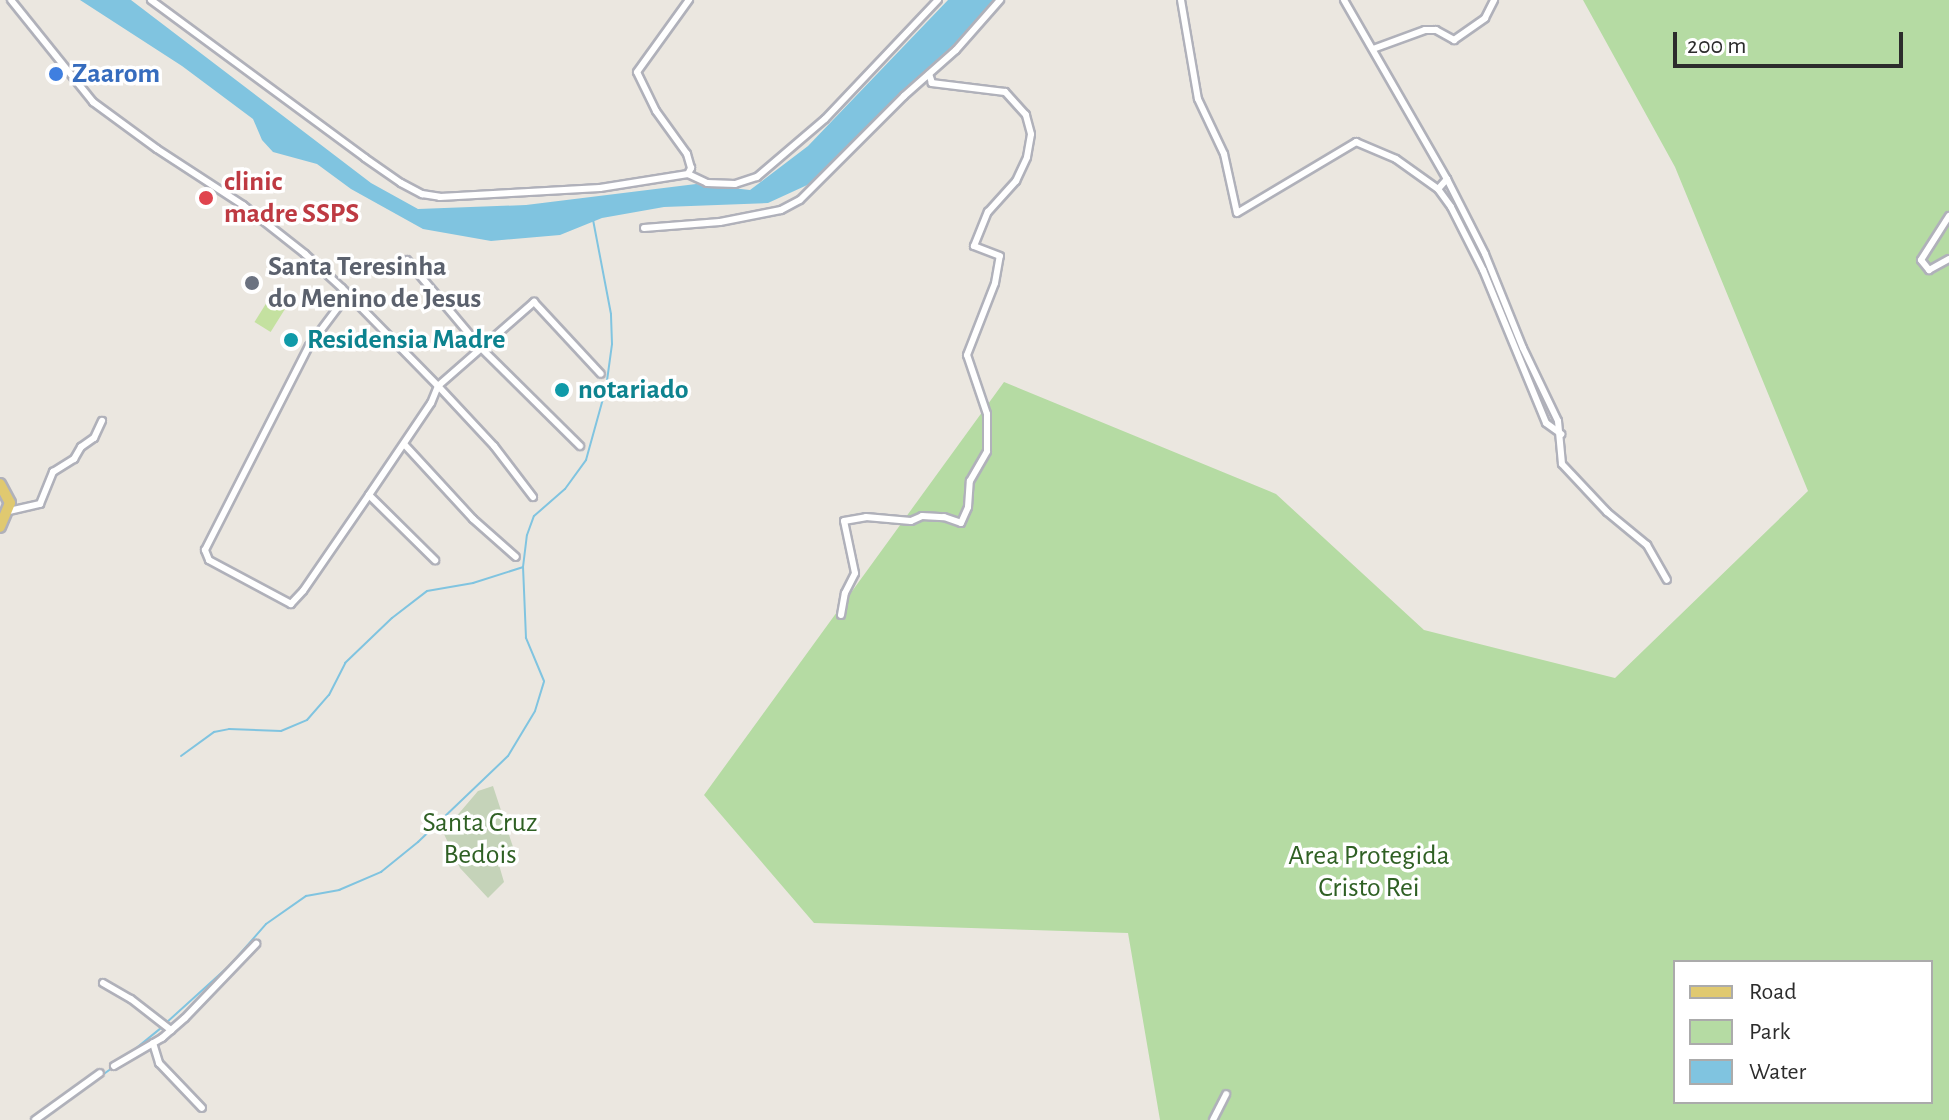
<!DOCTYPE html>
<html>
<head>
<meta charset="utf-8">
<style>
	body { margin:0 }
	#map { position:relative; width:1949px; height:1120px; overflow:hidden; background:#ebe7e0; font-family:"Alegreya Sans",sans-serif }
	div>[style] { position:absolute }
	.green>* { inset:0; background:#b5dba3 }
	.cemetery>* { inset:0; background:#c5d3b9 }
	.pitch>* { inset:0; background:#c4e1a0; transform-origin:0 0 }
	.water>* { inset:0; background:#80c4e0 }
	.stream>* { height:2px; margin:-1px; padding:0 1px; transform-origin:1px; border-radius:1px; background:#80c4e0 }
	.roads { filter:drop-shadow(2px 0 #b0b1ba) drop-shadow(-2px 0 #b0b1ba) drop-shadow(0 2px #b0b1ba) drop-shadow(0 -2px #b0b1ba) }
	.minor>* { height:6px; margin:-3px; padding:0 3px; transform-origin:3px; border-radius:3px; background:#fff }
	.primary>* { height:10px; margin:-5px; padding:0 5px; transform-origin:5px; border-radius:5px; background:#e0c970 }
	.dots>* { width:22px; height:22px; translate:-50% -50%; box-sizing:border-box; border:4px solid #fff; border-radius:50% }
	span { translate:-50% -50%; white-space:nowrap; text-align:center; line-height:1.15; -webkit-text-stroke:7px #fff; paint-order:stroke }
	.shop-label { font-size:28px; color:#366cbe; font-weight:700 }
	.left { translate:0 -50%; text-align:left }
	.health-label { font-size:28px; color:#be3a42; font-weight:700 }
	.worship-label { font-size:28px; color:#5b616d; font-weight:700 }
	.culture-label { font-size:28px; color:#0d838f; font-weight:700 }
	.park-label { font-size:28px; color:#2f6024 }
	.legend { position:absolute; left:1673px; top:960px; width:260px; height:144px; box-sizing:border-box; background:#fff; border:2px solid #ababab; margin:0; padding:10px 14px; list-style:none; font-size:24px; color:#2c2c2c }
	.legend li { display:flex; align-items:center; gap:16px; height:40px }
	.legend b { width:40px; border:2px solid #ababab }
	.scale { position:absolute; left:1673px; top:32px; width:230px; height:36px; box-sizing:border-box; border:4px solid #2c2c2c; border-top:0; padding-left:10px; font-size:24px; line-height:28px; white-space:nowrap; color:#2c2c2c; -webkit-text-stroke:6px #fff; paint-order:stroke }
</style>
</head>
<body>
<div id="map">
	<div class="green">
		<div style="clip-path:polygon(evenodd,1583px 0,1949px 0,1949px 1120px,1160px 1120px,1128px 933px,814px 923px,704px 795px,1004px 382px,1276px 494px,1424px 630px,1615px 678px,1808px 491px,1675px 167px,1583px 0,1675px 962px,1931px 962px,1931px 1102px,1675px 1102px,1675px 962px)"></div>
	</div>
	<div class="cemetery">
		<div style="clip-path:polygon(493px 786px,514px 850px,499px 865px,504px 882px,488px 898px,460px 868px,443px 832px,478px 791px)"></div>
	</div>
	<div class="pitch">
		<div style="left:272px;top:294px;width:19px;height:33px;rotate:32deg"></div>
	</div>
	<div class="water">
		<div style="clip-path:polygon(80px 0,131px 0,371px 183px,418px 209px,526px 205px,696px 184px,750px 190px,808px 146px,948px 0,995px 0,972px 28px,893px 100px,816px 181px,768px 203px,664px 207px,602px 218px,560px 235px,491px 241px,423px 229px,351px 189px,317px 164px,273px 152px,262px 140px,253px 119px,182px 66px)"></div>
	</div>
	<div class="stream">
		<div style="left:181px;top:756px;width:41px;rotate:-36deg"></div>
		<div style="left:214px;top:732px;width:15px;rotate:-11deg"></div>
		<div style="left:229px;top:729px;width:52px;rotate:2.2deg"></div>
		<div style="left:281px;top:731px;width:28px;rotate:-23deg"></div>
		<div style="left:307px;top:720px;width:33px;rotate:-49deg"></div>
		<div style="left:329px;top:695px;width:36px;rotate:-63deg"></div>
		<div style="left:345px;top:663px;width:65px;rotate:-43.8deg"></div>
		<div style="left:392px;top:618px;width:44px;rotate:-37.6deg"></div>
		<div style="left:427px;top:591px;width:47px;rotate:-9.9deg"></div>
		<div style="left:473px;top:583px;width:52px;rotate:-17.7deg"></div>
		<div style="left:166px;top:1023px;width:88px;rotate:-42.2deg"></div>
		<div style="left:231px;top:964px;width:53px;rotate:-48.8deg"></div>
		<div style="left:266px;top:924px;width:49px;rotate:-35deg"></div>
		<div style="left:306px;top:896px;width:34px;rotate:-10deg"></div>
		<div style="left:339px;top:890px;width:46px;rotate:-23.2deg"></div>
		<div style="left:381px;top:872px;width:48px;rotate:-39deg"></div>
		<div style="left:418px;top:842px;width:124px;rotate:-43.7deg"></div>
		<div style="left:508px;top:756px;width:52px;rotate:-59deg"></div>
		<div style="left:535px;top:711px;width:31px;rotate:-73deg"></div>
		<div style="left:544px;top:681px;width:47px;rotate:-112.7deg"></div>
		<div style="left:526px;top:638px;width:71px;rotate:-92.4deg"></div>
		<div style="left:523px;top:567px;width:32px;rotate:-83deg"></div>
		<div style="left:527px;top:535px;width:20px;rotate:-70deg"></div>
		<div style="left:534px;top:516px;width:41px;rotate:-41.1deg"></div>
		<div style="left:565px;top:489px;width:36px;rotate:-54deg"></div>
		<div style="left:586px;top:460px;width:75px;rotate:-74.5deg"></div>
		<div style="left:606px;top:388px;width:44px;rotate:-82.2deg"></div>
		<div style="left:612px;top:344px;width:30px;rotate:-92deg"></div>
		<div style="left:611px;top:314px;width:96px;rotate:-100.8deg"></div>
		<div style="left:129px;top:1054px;width:41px;rotate:-39.1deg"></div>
		<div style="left:72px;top:1097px;width:49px;rotate:-35.9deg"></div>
	</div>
	<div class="roads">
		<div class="minor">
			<div style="left:11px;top:0;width:131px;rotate:51.2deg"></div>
			<div style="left:93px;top:102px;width:79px;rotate:36.3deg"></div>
			<div style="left:157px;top:149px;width:103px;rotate:33.1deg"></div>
			<div style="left:243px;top:205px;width:79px;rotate:38.3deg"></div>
			<div style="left:305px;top:254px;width:50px;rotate:42.6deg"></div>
			<div style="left:342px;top:288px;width:137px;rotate:45.6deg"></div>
			<div style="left:438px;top:386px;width:18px;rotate:112deg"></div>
			<div style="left:431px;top:403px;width:111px;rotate:124deg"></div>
			<div style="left:369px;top:495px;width:116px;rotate:124.5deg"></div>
			<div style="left:303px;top:591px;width:18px;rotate:133deg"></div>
			<div style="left:291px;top:604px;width:93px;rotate:-151.8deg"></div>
			<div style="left:209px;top:560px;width:11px;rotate:-112deg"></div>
			<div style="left:205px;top:550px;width:229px;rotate:-63deg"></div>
			<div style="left:309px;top:346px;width:65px;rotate:-53.1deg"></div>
			<div style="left:151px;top:0;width:266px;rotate:36.4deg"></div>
			<div style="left:365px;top:158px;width:44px;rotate:34.8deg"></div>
			<div style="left:401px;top:183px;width:24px;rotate:28deg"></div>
			<div style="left:422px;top:194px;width:18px;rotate:9deg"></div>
			<div style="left:440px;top:197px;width:160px;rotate:-3.2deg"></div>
			<div style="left:600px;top:188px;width:89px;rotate:-9deg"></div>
			<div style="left:688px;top:174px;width:21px;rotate:25deg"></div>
			<div style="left:707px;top:183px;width:28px;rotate:2deg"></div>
			<div style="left:735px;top:184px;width:23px;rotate:-18deg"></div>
			<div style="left:757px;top:177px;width:89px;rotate:-40.5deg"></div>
			<div style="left:825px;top:119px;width:164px;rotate:-46.5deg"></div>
			<div style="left:1181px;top:0;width:100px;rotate:80.3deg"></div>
			<div style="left:1198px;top:99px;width:61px;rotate:64.7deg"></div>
			<div style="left:1224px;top:154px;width:60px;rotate:77.6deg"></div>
			<div style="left:1237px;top:213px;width:139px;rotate:-30.8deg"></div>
			<div style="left:1356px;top:142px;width:43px;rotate:23deg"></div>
			<div style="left:1396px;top:159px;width:52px;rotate:35.5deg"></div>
			<div style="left:1438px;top:189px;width:22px;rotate:54deg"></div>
			<div style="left:1451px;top:207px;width:71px;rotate:63.1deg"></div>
			<div style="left:1483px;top:270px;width:165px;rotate:67.6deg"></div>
			<div style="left:1546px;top:423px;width:19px;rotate:36deg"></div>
			<div style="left:1344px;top:0;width:207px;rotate:60.1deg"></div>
			<div style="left:1447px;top:179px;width:13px;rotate:132deg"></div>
			<div style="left:1373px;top:49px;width:55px;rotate:-20.1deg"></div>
			<div style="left:1425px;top:30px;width:11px"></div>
			<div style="left:1436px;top:30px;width:21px;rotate:29deg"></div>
			<div style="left:1454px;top:40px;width:38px;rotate:-35deg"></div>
			<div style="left:1485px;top:18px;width:20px;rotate:-63deg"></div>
			<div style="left:688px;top:174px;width:7px;rotate:-63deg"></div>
			<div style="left:691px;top:168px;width:15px;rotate:-106deg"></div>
			<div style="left:687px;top:154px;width:53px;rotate:-125.8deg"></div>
			<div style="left:656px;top:111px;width:43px;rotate:-116deg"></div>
			<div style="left:637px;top:72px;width:89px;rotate:-54.2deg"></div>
			<div style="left:1447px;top:179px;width:84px;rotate:63.1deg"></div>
			<div style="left:1485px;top:254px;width:101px;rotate:68deg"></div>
			<div style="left:1523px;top:348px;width:81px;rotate:64.4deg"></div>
			<div style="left:1558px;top:421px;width:43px;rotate:84.7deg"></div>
			<div style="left:1562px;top:464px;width:66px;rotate:46.8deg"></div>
			<div style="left:1607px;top:512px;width:52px;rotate:39.5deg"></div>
			<div style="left:1647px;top:545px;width:40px;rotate:60.3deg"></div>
			<div style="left:1949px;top:216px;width:52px;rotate:122.5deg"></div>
			<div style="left:1921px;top:260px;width:13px;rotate:51deg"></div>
			<div style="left:1929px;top:270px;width:23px;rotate:-29deg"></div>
			<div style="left:644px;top:228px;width:76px;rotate:-4.5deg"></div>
			<div style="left:720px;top:222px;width:62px;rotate:-11.1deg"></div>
			<div style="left:781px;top:210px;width:21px;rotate:-28deg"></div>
			<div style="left:800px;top:200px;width:147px;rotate:-45deg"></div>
			<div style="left:904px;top:96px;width:69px;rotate:-41.5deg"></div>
			<div style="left:956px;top:50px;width:67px;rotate:-48.7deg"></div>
			<div style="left:407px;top:260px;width:116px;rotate:49.9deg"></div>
			<div style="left:482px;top:349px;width:138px;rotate:44.7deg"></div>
			<div style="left:404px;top:444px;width:102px;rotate:47.4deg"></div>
			<div style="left:473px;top:519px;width:57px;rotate:41.5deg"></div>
			<div style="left:369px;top:495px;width:93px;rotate:44.6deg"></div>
			<div style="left:533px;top:497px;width:64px;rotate:-127.4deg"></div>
			<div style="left:494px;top:446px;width:82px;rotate:-133deg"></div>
			<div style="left:438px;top:386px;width:128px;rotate:-41.2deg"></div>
			<div style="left:534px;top:302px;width:98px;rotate:47.1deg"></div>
			<div style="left:9px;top:511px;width:32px;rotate:-13deg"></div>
			<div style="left:40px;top:504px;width:35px;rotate:-68deg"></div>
			<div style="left:53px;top:472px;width:25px;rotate:-32deg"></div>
			<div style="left:74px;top:459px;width:14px;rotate:-60deg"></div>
			<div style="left:81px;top:447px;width:16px;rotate:-35deg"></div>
			<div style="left:94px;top:438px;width:19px;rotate:-65deg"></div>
			<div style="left:841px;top:615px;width:22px;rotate:-80deg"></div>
			<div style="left:845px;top:593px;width:22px;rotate:-63deg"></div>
			<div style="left:855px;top:573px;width:53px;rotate:-101.9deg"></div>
			<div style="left:844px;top:521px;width:22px;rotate:-10deg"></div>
			<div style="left:866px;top:517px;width:45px;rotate:5.1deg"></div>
			<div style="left:911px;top:521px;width:12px;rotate:-24deg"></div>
			<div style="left:922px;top:516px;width:22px;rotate:3deg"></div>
			<div style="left:944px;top:517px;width:18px;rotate:19deg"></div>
			<div style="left:961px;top:523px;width:17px;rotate:-66deg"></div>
			<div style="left:968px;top:507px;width:26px;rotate:-86deg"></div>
			<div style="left:970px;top:481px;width:34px;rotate:-60deg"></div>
			<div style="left:987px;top:451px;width:37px;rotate:-90deg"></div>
			<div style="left:987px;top:414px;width:62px;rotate:-108.7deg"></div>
			<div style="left:967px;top:355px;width:77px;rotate:-68.7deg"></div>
			<div style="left:995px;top:283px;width:27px;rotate:-80deg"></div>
			<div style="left:1000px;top:256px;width:28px;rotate:-159deg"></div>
			<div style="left:974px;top:246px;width:37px;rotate:-68deg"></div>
			<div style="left:988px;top:212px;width:42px;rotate:-47.9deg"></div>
			<div style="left:1016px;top:181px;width:26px;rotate:-65deg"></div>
			<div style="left:1027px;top:157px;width:23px;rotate:-80deg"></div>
			<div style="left:1031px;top:134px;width:20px;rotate:-105deg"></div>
			<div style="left:1026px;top:115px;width:31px;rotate:-132deg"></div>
			<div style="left:1005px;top:92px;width:74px;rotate:-173deg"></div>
			<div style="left:932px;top:83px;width:9px;rotate:-108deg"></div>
			<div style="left:103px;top:983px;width:32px;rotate:30deg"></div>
			<div style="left:131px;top:999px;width:51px;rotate:37.8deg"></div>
			<div style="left:153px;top:1043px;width:21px;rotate:73deg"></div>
			<div style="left:159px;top:1063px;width:62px;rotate:46.3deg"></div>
			<div style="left:114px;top:1066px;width:56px;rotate:-30.3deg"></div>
			<div style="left:162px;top:1038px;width:30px;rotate:-41deg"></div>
			<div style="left:185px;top:1018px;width:103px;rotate:-46.2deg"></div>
			<div style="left:35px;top:1120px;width:80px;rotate:-35.9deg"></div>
			<div style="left:1213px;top:1120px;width:29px;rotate:-63deg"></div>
		</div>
		<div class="primary">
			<div style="left:0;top:484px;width:21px;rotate:62deg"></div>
			<div style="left:10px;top:503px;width:26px;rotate:113deg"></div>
		</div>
	</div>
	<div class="dots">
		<div style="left:56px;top:74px;background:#3f7fe0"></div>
		<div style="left:206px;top:198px;background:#e0444e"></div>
		<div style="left:252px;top:283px;background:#6b7280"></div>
		<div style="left:291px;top:340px;background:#0f9aa8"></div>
		<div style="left:562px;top:390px;background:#0f9aa8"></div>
	</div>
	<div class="shop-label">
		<span class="left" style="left:72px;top:74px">Zaarom</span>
	</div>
	<div class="health-label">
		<span class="left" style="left:224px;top:198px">clinic<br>madre SSPS</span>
	</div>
	<div class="worship-label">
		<span class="left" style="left:268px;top:283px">Santa Teresinha<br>do Menino de Jesus</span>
	</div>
	<div class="culture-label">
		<span class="left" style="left:307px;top:340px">Residensia Madre</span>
		<span class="left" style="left:578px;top:390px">notariado</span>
	</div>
	<div class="park-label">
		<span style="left:480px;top:839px">Santa Cruz<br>Bedois</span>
		<span style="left:1369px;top:872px">Area Protegida<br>Cristo Rei</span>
	</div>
	<ul class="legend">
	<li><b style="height:10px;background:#e0c970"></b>Road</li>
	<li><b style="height:22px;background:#b5dba3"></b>Park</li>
	<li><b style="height:22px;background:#80c4e0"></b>Water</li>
	</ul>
	<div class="scale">200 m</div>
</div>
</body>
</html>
